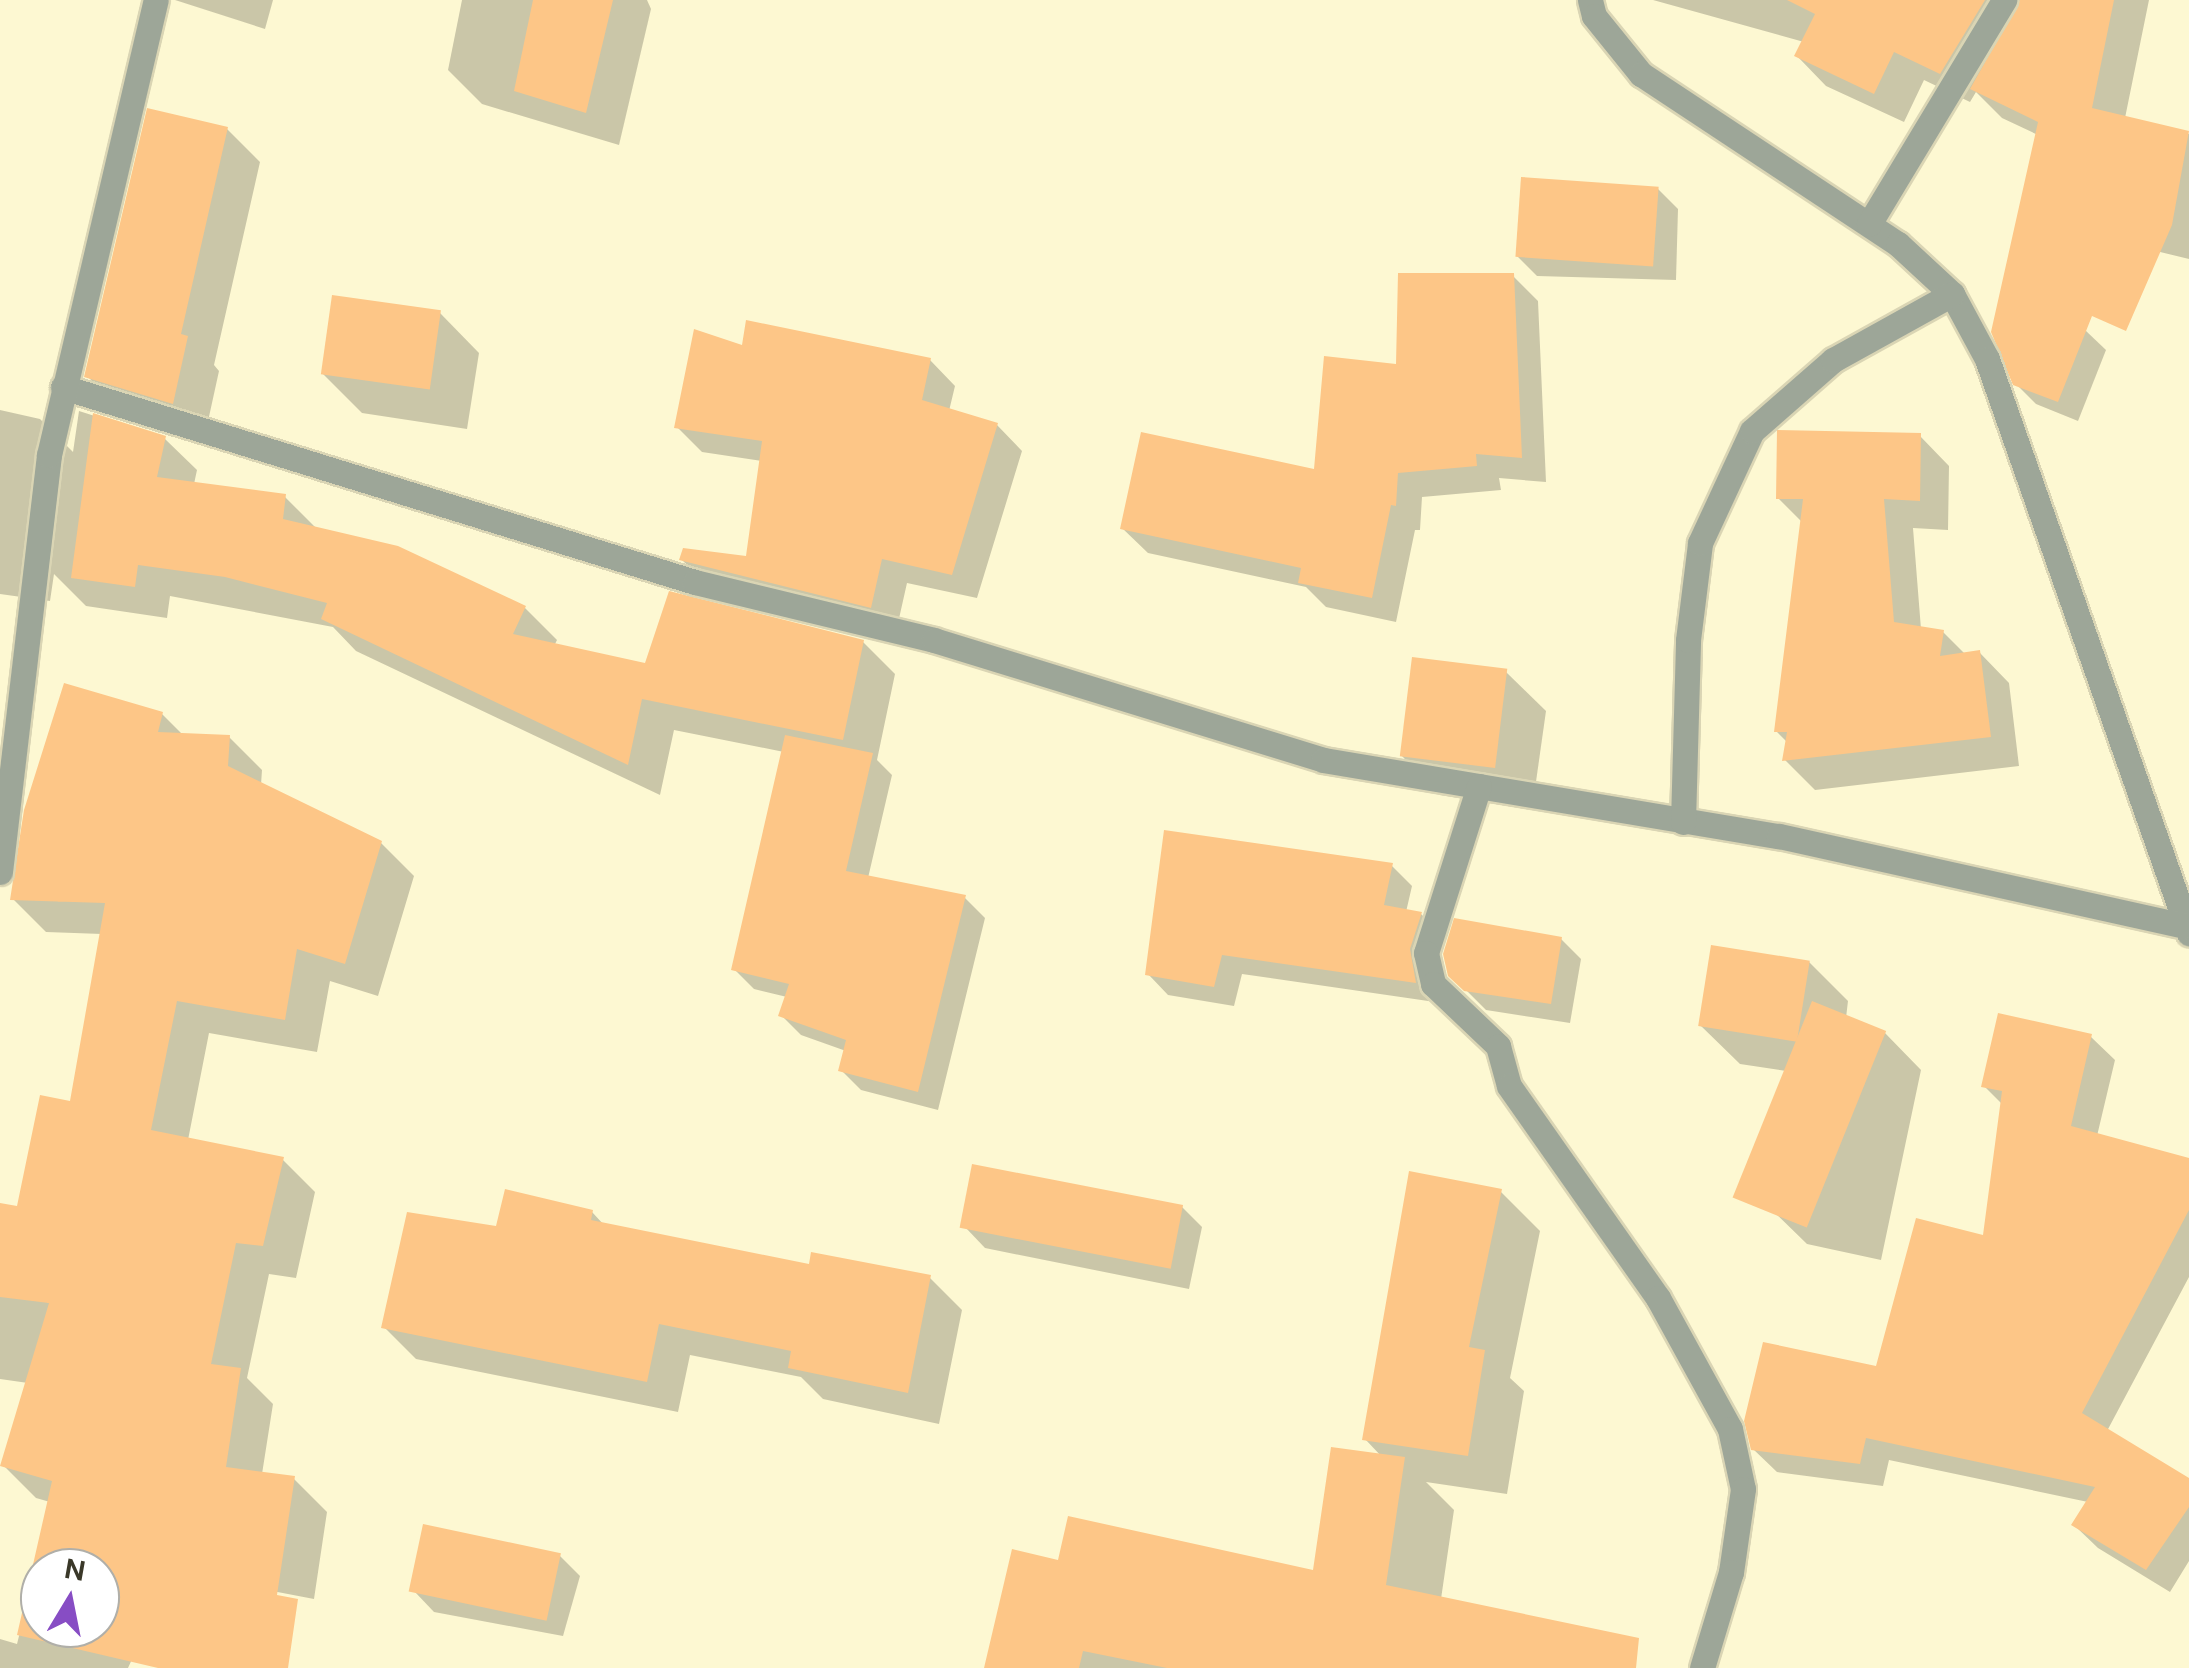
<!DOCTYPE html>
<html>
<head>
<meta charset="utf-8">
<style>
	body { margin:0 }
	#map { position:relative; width:2189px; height:1668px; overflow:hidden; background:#fdf8d2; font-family:"DM Sans",sans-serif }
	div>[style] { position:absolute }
	.shadow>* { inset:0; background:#0003 }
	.building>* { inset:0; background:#fdc687; transform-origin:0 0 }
	.roads { filter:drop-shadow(2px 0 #dad5b4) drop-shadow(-2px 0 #dad5b4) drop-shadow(0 2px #dad5b4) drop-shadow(0 -2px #dad5b4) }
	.street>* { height:25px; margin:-12.5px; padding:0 12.5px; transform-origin:12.5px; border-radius:12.5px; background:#9da698 }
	span { translate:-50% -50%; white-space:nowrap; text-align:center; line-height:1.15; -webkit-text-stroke:10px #fff; paint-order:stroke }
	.north { position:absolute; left:20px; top:1548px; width:100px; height:100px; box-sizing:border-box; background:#fff; border:2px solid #b0afa9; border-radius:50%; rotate:10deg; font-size:28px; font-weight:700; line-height:40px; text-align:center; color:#3a3829 }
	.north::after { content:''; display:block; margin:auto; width:35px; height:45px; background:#874dc4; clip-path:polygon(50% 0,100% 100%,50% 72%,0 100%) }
</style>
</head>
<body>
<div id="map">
	<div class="shadow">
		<div style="clip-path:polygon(175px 0,273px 0,265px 29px)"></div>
		<div style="clip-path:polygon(462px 0,647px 0,651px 9px,619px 145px,482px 104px,448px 70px)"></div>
		<div style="clip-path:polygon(1653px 0,2149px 0,2125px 118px,2189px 134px,2189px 259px,2053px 226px,2038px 135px,2002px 118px,1976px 92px,1970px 102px,1924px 80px,1904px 122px,1826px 86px,1797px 56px,1804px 42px)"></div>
		<div style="clip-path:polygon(227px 129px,260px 162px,214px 365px,219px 371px,205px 435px,120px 408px,87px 376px)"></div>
		<div style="clip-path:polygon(1658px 189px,1678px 209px,1676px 280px,1537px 276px,1517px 256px)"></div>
		<div style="clip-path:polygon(1513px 276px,1538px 301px,1546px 482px,1499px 478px,1501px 490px,1422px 497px,1420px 530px,1415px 530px,1396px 622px,1326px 607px,1306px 587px,1148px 553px,1122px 528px,1316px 472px,1398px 367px)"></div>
		<div style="clip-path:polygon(440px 313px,479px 353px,467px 429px,362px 413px,322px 373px)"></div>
		<div style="clip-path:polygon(2085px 330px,2106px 350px,2078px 421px,2036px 404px,2015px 383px)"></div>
		<div style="clip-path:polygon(744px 349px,930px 360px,955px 386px,949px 411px,997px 425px,1022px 451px,977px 598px,907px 583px,896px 632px,708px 585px,682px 560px,748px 559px,762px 461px,702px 452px,677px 427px)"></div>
		<div style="clip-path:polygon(0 410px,40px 419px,73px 452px,79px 411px,164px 438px,197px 470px,194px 484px,285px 497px,318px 530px,525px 608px,557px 640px,554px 646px,647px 666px,863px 642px,895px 674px,877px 760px,892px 775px,868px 878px,965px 898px,985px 918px,938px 1110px,861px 1090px,841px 1070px,846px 1051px,801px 1035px,781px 1015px,787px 997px,754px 989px,734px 969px,784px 752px,674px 730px,660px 795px,356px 651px,333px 627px,170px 596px,167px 618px,86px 606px,54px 574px,50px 601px,0 594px)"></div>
		<div style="clip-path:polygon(1920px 436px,1949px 466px,1948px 530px,1913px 528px,1921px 629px,1943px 632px,1966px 655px,1980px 653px,2009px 683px,2019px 766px,1815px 790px,1785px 760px,1788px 743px,1776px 731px,1803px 523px,1778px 498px)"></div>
		<div style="clip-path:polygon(1506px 672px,1546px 711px,1532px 810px,1440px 795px,1401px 755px)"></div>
		<div style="clip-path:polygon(162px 714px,184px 736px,229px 737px,262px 770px,261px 785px,381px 843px,414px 876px,378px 996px,330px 981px,317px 1052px,209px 1033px,188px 1140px,282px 1159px,315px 1192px,296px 1278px,269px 1274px,247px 1378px,273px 1404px,262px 1474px,294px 1479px,327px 1512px,314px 1599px,78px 1554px,50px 1502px,36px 1498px,3px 1465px,28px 1383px,0 1379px,0 1206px,19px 1208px,72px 1104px,102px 934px,46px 932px,13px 899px)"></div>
		<div style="clip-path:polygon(1392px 866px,1412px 886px,1406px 912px,1421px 914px,1441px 934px,1429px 970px,1435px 1002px,1242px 974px,1234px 1006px,1168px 995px,1148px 974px)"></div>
		<div style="clip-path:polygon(1561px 939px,1581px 959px,1570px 1023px,1486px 1010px,1450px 974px)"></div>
		<div style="clip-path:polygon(1809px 962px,1848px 1001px,1846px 1018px,1885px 1033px,1921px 1070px,1881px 1260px,1807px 1244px,1770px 1208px,1799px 1073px,1740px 1064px,1700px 1025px)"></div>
		<div style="clip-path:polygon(2091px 1037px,2115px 1060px,2097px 1136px,2189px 1160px,2189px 1277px,2107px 1431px,2189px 1481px,2189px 1561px,2170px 1592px,2098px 1548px,2074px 1525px,2088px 1502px,1889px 1460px,1883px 1486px,1777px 1472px,1753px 1449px,1878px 1369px,1985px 1238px,2002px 1104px,1984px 1086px)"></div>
		<div style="clip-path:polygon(1500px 1191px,1540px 1231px,1510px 1378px,1524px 1391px,1507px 1494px,1426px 1482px,1454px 1510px,1441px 1599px,1577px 1668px,989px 1668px,1060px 1563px,1315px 1573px,1382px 1457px,1365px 1439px)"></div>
		<div style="clip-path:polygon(1182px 1207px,1202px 1227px,1189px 1289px,985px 1248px,965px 1227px)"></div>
		<div style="clip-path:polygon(592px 1212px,605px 1226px,811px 1267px,930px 1278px,962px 1310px,939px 1424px,823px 1399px,801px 1377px,690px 1355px,678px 1412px,416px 1359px,384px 1327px,498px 1228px)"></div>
		<div style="clip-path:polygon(560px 1556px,580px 1576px,563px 1636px,434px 1612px,414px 1591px)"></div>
		<div style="clip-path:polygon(25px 1612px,40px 1616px,40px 1628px,82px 1628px,133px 1657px,128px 1668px,0 1668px,0 1639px,17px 1644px)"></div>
	</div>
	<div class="building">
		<div style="clip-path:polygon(533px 0,613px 0,586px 113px,514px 91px)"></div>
		<div style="clip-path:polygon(1787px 0,1985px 0,1940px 74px,1894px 52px,1874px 94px,1794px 56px,1815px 14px)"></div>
		<div style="clip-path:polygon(2020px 0,2114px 0,2092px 108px,2189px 131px,2172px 225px,2126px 331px,2092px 316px,2058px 402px,2013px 385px,1991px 332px,2038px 122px,1970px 89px)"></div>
		<div style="clip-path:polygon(147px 108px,228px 127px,181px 334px,188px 336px,173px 404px,84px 377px)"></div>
		<div style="left:1521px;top:177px;width:138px;height:80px;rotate:4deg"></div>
		<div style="clip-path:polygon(1398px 273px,1514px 273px,1522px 458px,1476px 454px,1477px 466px,1398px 473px,1396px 506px,1391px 505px,1372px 598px,1298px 583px,1301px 568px,1120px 529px,1141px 432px,1314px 469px,1324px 356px,1396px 364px)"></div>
		<div style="left:332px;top:295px;width:110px;height:80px;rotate:8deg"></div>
		<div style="clip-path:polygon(746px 320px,931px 358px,922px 400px,998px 423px,952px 575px,882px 559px,871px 608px,679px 560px,683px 548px,746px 556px,762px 441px,674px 428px,694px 329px,742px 345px)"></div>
		<div style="clip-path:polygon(93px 413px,166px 436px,157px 477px,286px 494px,283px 519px,398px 546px,526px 606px,513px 634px,645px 663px,669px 591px,864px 640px,843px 740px,642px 699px,628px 765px,321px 619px,327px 603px,225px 577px,138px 565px,135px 587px,71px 578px)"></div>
		<div style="clip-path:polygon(1777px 430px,1921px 433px,1920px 501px,1884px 499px,1894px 622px,1944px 630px,1940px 656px,1980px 650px,1991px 737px,1782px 761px,1787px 732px,1774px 732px,1803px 499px,1776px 499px)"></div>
		<div style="left:1412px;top:657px;width:96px;height:100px;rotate:7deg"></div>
		<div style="clip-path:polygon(evenodd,64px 683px,163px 712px,158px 732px,230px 735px,228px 766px,382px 841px,345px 964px,297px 949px,285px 1020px,177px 1001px,151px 1130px,284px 1157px,263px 1246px,236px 1243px,211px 1364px,241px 1368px,226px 1467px,295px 1476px,277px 1595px,298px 1599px,288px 1668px,158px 1668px,17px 1635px,52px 1481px,0 1466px,49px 1303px,0 1297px,0 1203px,17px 1206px,40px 1095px,70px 1101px,105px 903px,10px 900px,24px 810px,64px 683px,40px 1568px,100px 1568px,100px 1628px,40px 1628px,40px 1568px)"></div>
		<div style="clip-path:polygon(785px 735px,873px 753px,846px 871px,966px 895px,918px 1092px,838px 1071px,846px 1040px,778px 1016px,789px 984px,731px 970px)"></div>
		<div style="clip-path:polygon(1164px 830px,1393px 863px,1384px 905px,1422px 912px,1410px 949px,1416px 983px,1222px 955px,1214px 987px,1145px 975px)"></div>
		<div style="clip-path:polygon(1454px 918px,1562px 937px,1551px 1004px,1464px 991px,1448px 976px,1443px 954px)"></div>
		<div style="left:1711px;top:945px;width:100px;height:82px;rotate:9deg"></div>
		<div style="left:1812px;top:1001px;width:80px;height:212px;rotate:22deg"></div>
		<div style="clip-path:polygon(1998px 1013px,2092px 1034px,2071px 1126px,2189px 1158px,2189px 1210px,2082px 1413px,2189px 1478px,2189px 1507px,2146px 1570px,2071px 1525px,2095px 1487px,1866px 1438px,1860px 1464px,1751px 1450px,1744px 1421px,1763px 1342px,1876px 1366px,1916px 1218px,1983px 1235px,2002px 1091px,1981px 1087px)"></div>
		<div style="left:972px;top:1164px;width:215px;height:65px;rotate:11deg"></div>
		<div style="clip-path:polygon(1409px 1171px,1502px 1189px,1469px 1347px,1485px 1350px,1468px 1456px,1362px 1440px)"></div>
		<div style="clip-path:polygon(505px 1189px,593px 1210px,591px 1220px,809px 1264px,811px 1252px,931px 1275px,908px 1393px,788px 1368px,791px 1351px,659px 1324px,647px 1382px,381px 1328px,407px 1212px,496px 1226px)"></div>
		<div style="clip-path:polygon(1331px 1447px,1405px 1457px,1386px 1585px,1639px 1638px,1636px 1668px,1167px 1668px,1083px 1651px,1079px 1668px,984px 1668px,1012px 1549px,1058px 1560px,1068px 1516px,1313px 1570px)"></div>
		<div style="left:423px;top:1524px;width:141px;height:69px;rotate:12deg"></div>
	</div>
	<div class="roads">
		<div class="street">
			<div style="left:1590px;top:0;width:16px;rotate:76deg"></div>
			<div style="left:1594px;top:16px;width:75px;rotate:51deg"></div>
			<div style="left:1641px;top:74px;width:308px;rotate:33.5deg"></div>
			<div style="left:1898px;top:244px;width:74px;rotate:42.8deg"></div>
			<div style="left:1952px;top:294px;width:74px;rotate:61.7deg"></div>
			<div style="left:1987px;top:359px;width:609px;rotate:70.61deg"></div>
			<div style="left:1869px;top:224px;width:262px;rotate:-58.9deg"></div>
			<div style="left:63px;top:387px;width:661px;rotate:17.15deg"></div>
			<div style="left:695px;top:582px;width:246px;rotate:13.6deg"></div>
			<div style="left:934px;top:640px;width:407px;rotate:17.1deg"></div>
			<div style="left:1323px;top:760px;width:462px;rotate:9.5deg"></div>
			<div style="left:1779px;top:836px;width:416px;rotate:12.5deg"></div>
			<div style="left:1479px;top:786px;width:175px;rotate:107.6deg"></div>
			<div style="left:1426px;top:953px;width:32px;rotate:77deg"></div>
			<div style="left:1433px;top:984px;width:90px;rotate:43.6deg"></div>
			<div style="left:1498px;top:1046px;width:41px;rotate:74.6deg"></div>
			<div style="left:1509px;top:1086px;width:259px;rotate:54.9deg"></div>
			<div style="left:1658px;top:1298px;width:149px;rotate:61.2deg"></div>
			<div style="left:1730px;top:1429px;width:61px;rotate:77.8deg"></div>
			<div style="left:1743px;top:1489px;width:84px;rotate:98.2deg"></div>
			<div style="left:1731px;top:1572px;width:100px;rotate:106.8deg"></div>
			<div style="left:1683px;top:822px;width:182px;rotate:-88.4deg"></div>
			<div style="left:1688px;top:640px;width:98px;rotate:-82.9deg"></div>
			<div style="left:1700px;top:543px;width:123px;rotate:-65.1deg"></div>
			<div style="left:1752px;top:431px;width:108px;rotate:-41.2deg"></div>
			<div style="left:1833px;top:360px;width:136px;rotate:-29deg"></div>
			<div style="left:0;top:872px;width:420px;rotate:-83.3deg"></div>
			<div style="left:49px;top:455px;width:467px;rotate:-76.8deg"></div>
		</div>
	</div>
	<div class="north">N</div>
</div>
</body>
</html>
